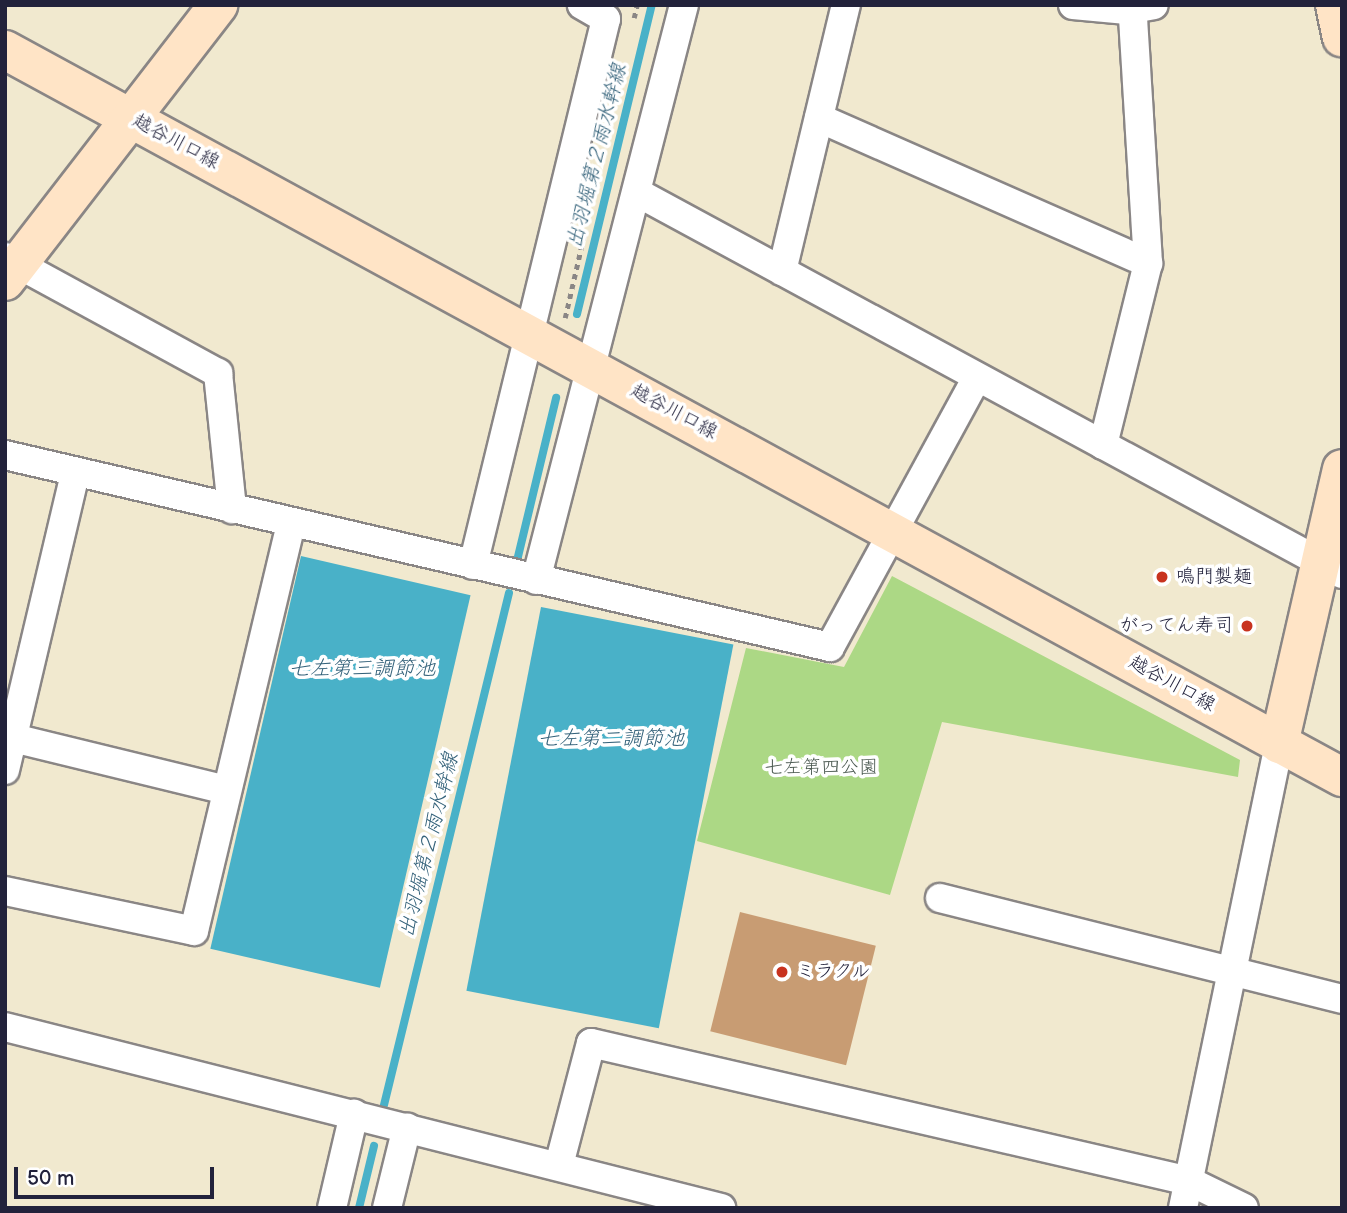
<!DOCTYPE html>
<html>
<head>
<meta charset="utf-8">
<style>
	body { margin:0 }
	#map { position:relative; width:1347px; height:1213px; overflow:hidden; background:#f1e9cf; font-family:"Balsamiq Sans","Klee One",sans-serif }
	div>[style] { position:absolute }
	.green>* { inset:0; background:#acd885 }
	.water>* { inset:0; background:#49b1c8; transform-origin:0 0 }
	.stream>* { height:8px; margin:-4px; padding:0 4px; transform-origin:4px; border-radius:4px; background:#49b1c8 }
	.building>* { inset:0; background:#c89c73; transform-origin:0 0 }
	.path>* { height:4.5px; margin-top:-2.25px; transform-origin:0; background:repeating-linear-gradient(90deg,#8a8685 0 5px,transparent 0 10px) }
	.roads { filter:drop-shadow(2px 0 #8a8685) drop-shadow(-2px 0 #8a8685) drop-shadow(0 2px #8a8685) drop-shadow(0 -2px #8a8685) }
	.street>* { height:28px; margin:-14px; padding:0 14px; transform-origin:14px; border-radius:14px; background:#fff }
	.secondary>* { height:38px; margin:-19px; padding:0 19px; transform-origin:19px; border-radius:19px; background:#ffe4c6 }
	.dots>* { width:19px; height:19px; translate:-50% -50%; box-sizing:border-box; border:4px solid #fff; border-radius:50% }
	span { translate:-50% -50%; white-space:nowrap; text-align:center; line-height:1.15; -webkit-text-stroke:7px #fff; paint-order:stroke }
	.street-label { font-size:19px; color:#22223b }
	.poi-label { font-size:19px; color:#22223b }
	.left { translate:0 -50%; text-align:left }
	.right { translate:-100% -50%; text-align:right }
	.park-label { font-size:19px; color:#4b5951 }
	.water-label { font-size:21px; color:#34627a; font-style:italic }
	.frame { position:absolute; inset:0; border:7px solid #22223b; pointer-events:none }
	.scale { position:absolute; left:14px; top:1167px; width:200px; height:32px; box-sizing:border-box; border:4px solid #22223b; border-top:0; padding-left:9px; font-size:21px; line-height:24px; white-space:nowrap; color:#22223b; -webkit-text-stroke:5px #fff; paint-order:stroke }
</style>
</head>
<body>
<div id="map">
	<div class="green">
		<div style="clip-path:polygon(892px 576px,1240px 760px,1238px 777px,942px 722px,890px 895px,697px 841px,746px 648px,844px 667px)"></div>
	</div>
	<div class="water">
		<div style="left:301px;top:556px;width:174px;height:403px;rotate:13deg"></div>
		<div style="left:541px;top:607px;width:196px;height:391px;rotate:11deg"></div>
	</div>
	<div class="stream">
		<div style="left:577px;top:314px;width:318px;rotate:-76.4deg"></div>
		<div style="left:516px;top:565px;width:172px;rotate:-76.5deg"></div>
		<div style="left:384px;top:1105px;width:527px;rotate:-76.28deg"></div>
		<div style="left:359px;top:1208px;width:64px;rotate:-76.4deg"></div>
	</div>
	<div class="building">
		<div style="left:740px;top:912px;width:140px;height:123px;rotate:14deg"></div>
	</div>
	<div class="path">
		<div style="left:634px;top:18px;width:13px;rotate:-77deg"></div>
		<div style="left:565px;top:318px;width:85px;rotate:-77.1deg"></div>
	</div>
	<div class="roads">
		<div class="street">
			<div style="left:1073px;top:5px;width:54px;rotate:5.3deg"></div>
			<div style="left:1127px;top:10px;width:27px;rotate:-10deg"></div>
			<div style="left:819px;top:118px;width:360px;rotate:23.8deg"></div>
			<div style="left:640px;top:194px;width:798px;rotate:28.43deg"></div>
			<div style="left:5px;top:257px;width:243px;rotate:28.6deg"></div>
			<div style="left:218px;top:373px;width:137px;rotate:84.1deg"></div>
			<div style="left:782px;top:271px;width:274px;rotate:-76.5deg"></div>
			<div style="left:1103px;top:445px;width:187px;rotate:-76.1deg"></div>
			<div style="left:1148px;top:263px;width:258px;rotate:-93.5deg"></div>
			<div style="left:5px;top:455px;width:847px;rotate:13.1deg"></div>
			<div style="left:830px;top:647px;width:307px;rotate:-61.4deg"></div>
			<div style="left:473px;top:565px;width:562px;rotate:-76.31deg"></div>
			<div style="left:606px;top:19px;width:28px;rotate:-150deg"></div>
			<div style="left:536px;top:580px;width:594px;rotate:-75.57deg"></div>
			<div style="left:13px;top:738px;width:220px;rotate:13.7deg"></div>
			<div style="left:5px;top:770px;width:305px;rotate:-76.7deg"></div>
			<div style="left:5px;top:891px;width:193px;rotate:11.9deg"></div>
			<div style="left:194px;top:931px;width:419px;rotate:-76.6deg"></div>
			<div style="left:940px;top:898px;width:414px;rotate:14.1deg"></div>
			<div style="left:5px;top:1027px;width:739px;rotate:14.19deg"></div>
			<div style="left:559px;top:1165px;width:126px;rotate:-75.3deg"></div>
			<div style="left:591px;top:1043px;width:614px;rotate:12.99deg"></div>
			<div style="left:1189px;top:1181px;width:61px;rotate:26.1deg"></div>
			<div style="left:332px;top:1208px;width:97px;rotate:-76.8deg"></div>
			<div style="left:387px;top:1208px;width:83px;rotate:-76.1deg"></div>
			<div style="left:1183px;top:1208px;width:474px;rotate:-78.3deg"></div>
		</div>
		<div class="secondary">
			<div style="left:1335px;top:5px;width:33px;rotate:78deg"></div>
			<div style="left:5px;top:50px;width:1522px;rotate:28.54deg"></div>
			<div style="left:5px;top:281px;width:349px;rotate:-52.3deg"></div>
			<div style="left:1279px;top:744px;width:282px;rotate:-77.1deg"></div>
		</div>
	</div>
	<div class="dots">
		<div style="left:1162px;top:577px;background:#c8321e"></div>
		<div style="left:1247px;top:626px;background:#c8321e"></div>
		<div style="left:782px;top:972px;background:#c8321e"></div>
	</div>
	<div class="street-label">
		<span style="left:176px;top:142px;rotate:28deg">越谷川口線</span>
		<span style="left:674px;top:412px;rotate:28deg">越谷川口線</span>
		<span style="left:1172px;top:684px;rotate:29deg">越谷川口線</span>
	</div>
	<div class="poi-label">
		<span class="left" style="left:1176px;top:577px">鳴門製麺</span>
		<span class="right" style="left:1233px;top:626px">がってん寿司</span>
		<span class="left" style="left:796px;top:972px">ミラクル</span>
	</div>
	<div class="park-label">
		<span style="left:821px;top:768px">七左第四公園</span>
	</div>
	<div class="water-label">
		<span style="left:597px;top:156px;rotate:-76deg">出羽堀第２雨水幹線</span>
		<span style="left:362px;top:669px">七左第三調節池</span>
		<span style="left:611px;top:739px">七左第二調節池</span>
		<span style="left:429px;top:845px;rotate:-76deg">出羽堀第２雨水幹線</span>
	</div>
	<div class="frame"></div>
	<div class="scale">50 m</div>
</div>
</body>
</html>
